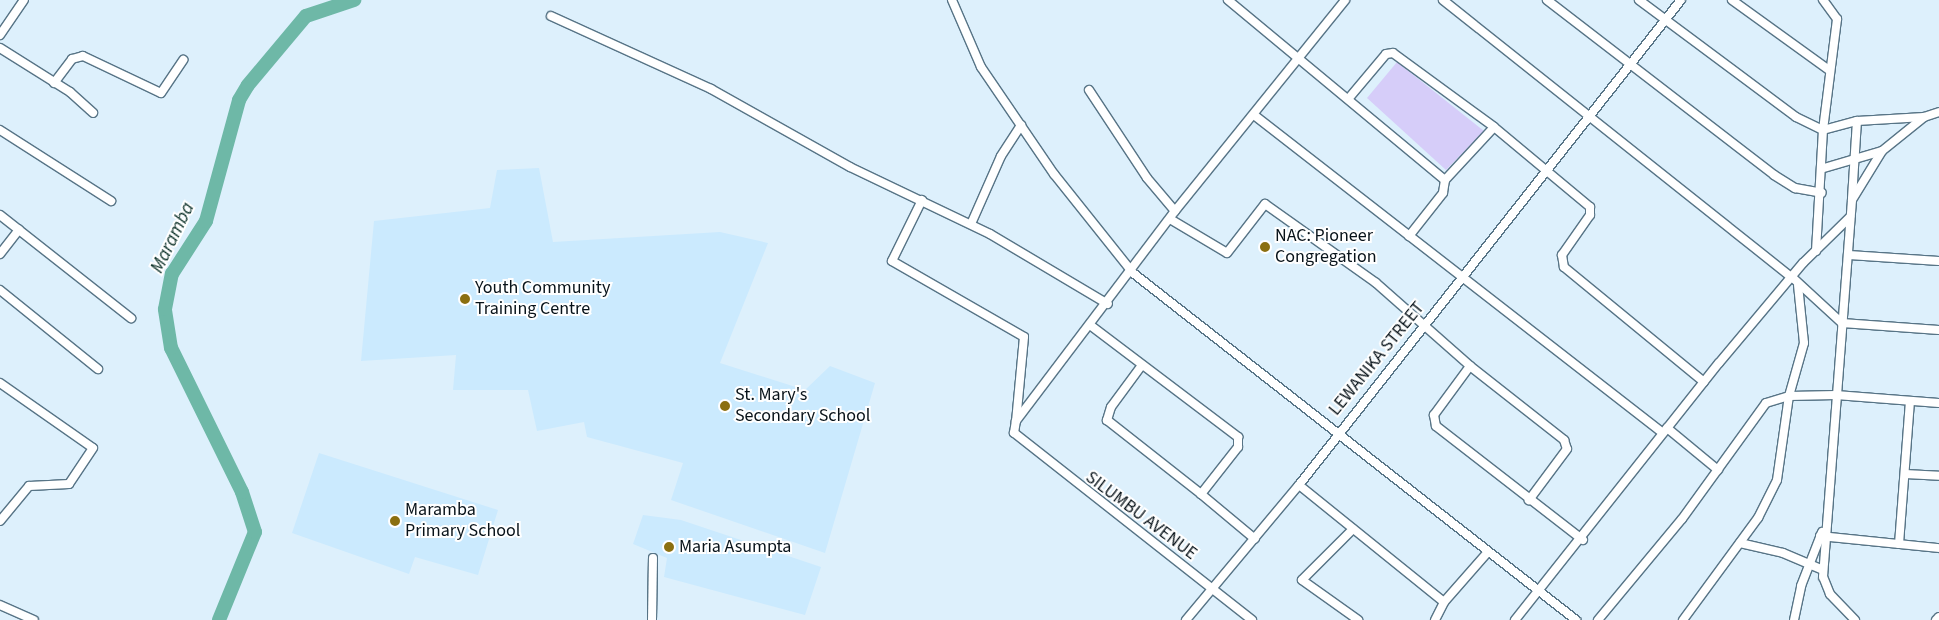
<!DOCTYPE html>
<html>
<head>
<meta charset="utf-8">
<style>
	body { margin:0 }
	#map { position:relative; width:1939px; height:620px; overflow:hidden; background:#ddf0fc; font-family:"Source Sans 3",sans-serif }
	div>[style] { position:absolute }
	.built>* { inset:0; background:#cbeafe }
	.green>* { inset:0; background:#d6cdf9 }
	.river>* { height:14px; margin:-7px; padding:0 7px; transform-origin:7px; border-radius:7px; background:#6eb8a7 }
	.roads { filter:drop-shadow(1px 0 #577486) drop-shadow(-1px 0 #577486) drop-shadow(0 1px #577486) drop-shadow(0 -1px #577486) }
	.minor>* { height:8px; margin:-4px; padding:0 4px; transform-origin:4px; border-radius:4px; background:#fff }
	.dots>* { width:14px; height:14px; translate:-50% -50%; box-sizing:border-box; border:2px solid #fff; border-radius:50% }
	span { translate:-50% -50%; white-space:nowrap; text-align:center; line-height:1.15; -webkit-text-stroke:4px #fff; paint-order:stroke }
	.poi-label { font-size:18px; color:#071219 }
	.left { translate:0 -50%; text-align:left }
	.street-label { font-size:18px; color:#071219 }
	.water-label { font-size:19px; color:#0c3129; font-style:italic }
</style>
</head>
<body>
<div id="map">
	<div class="built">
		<div style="clip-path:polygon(539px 168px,553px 242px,720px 232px,768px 243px,720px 363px,805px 390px,830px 366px,875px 383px,825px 553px,671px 500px,683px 463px,587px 437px,584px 422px,537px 431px,528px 390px,453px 390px,456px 355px,361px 361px,374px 221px,490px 208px,497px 170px)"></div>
		<div style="clip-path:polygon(319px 453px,498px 510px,478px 575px,415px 557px,409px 574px,292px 533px)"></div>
		<div style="clip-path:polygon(643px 515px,681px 520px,821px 567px,805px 615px,664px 577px,667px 558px,633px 544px)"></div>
	</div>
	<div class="green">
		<div style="clip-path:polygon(1397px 62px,1484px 131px,1446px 170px,1367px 98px)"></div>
	</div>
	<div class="river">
		<div style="left:219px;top:620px;width:95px;rotate:-67.8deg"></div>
		<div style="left:255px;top:532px;width:42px;rotate:-108deg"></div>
		<div style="left:242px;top:492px;width:161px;rotate:-116.2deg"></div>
		<div style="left:171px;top:348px;width:39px;rotate:-99deg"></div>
		<div style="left:165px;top:309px;width:36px;rotate:-79deg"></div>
		<div style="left:172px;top:274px;width:63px;rotate:-57.3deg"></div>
		<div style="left:206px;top:221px;width:125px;rotate:-74.7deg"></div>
		<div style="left:239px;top:100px;width:17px;rotate:-59deg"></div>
		<div style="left:248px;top:85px;width:90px;rotate:-50deg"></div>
		<div style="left:306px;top:16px;width:51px;rotate:-18.4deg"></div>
	</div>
	<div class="roads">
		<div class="minor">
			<div style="left:952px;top:0;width:73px;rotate:66.6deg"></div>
			<div style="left:981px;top:67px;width:130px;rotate:55.7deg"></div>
			<div style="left:1054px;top:174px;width:127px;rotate:51.4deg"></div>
			<div style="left:1133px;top:273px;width:563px;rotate:38.07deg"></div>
			<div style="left:1228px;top:0;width:282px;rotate:39.7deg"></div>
			<div style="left:1445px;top:180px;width:13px;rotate:99deg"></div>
			<div style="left:1443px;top:193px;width:55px;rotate:128.3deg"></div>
			<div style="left:1443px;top:0;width:447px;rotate:38.5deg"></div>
			<div style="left:1793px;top:278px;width:67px;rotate:42.6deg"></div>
			<div style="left:1842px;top:323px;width:97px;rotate:4.1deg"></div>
			<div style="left:1547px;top:0;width:287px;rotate:37.6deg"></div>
			<div style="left:1774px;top:175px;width:25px;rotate:32deg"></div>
			<div style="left:1795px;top:188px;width:27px;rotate:10deg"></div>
			<div style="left:1639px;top:0;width:196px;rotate:36.7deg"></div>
			<div style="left:1796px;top:117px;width:30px;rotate:26deg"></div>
			<div style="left:1823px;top:130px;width:35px;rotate:-15deg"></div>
			<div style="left:1857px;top:121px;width:67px;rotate:-3.4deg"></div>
			<div style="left:1732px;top:0;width:120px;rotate:35.8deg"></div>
			<div style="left:551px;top:16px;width:176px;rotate:24.5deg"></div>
			<div style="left:711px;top:89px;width:159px;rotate:29.3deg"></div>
			<div style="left:850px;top:167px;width:155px;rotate:25.6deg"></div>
			<div style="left:990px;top:234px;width:137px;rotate:30.7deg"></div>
			<div style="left:0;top:35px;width:42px;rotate:-55.6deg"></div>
			<div style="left:0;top:48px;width:83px;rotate:32.2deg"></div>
			<div style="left:70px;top:92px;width:31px;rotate:42deg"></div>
			<div style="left:54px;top:83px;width:30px;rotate:-53deg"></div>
			<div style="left:72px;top:59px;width:11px;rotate:-15deg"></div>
			<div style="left:83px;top:56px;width:86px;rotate:25.4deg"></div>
			<div style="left:161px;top:93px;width:40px;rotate:-56deg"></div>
			<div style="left:1089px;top:90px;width:105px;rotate:56.6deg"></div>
			<div style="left:1147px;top:178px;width:43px;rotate:49.7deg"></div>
			<div style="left:1349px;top:98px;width:57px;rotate:-49.9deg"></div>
			<div style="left:1386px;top:54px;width:7px;rotate:-8deg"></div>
			<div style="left:1393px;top:53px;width:125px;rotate:36.2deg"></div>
			<div style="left:1494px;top:127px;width:125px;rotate:39.8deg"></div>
			<div style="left:1590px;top:207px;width:8px;rotate:90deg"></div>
			<div style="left:1590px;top:215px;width:49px;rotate:125deg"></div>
			<div style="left:1562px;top:255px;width:12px;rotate:81deg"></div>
			<div style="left:1564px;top:267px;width:181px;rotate:39.4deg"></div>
			<div style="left:1254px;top:115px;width:518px;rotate:37.87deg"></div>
			<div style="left:0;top:130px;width:132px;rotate:32.6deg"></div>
			<div style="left:1824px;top:168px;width:60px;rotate:-16.3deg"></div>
			<div style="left:1445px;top:180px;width:72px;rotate:-47.2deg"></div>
			<div style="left:1852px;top:198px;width:77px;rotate:-86.3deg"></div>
			<div style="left:922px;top:200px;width:68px;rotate:116.2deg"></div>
			<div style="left:892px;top:261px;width:152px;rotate:29.9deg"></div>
			<div style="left:1024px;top:337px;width:84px;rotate:95.4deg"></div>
			<div style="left:0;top:215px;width:167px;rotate:38.2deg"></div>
			<div style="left:1170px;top:219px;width:66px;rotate:30.8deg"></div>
			<div style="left:1227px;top:253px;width:62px;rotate:-52.2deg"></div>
			<div style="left:1265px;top:204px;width:136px;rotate:35.4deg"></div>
			<div style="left:1376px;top:283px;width:125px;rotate:41.4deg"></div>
			<div style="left:1470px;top:366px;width:120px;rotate:38.2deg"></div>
			<div style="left:1564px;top:440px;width:9px;rotate:72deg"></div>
			<div style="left:1567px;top:449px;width:64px;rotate:126.7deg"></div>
			<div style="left:971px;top:224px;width:74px;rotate:-66.2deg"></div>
			<div style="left:1001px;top:156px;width:37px;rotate:-57deg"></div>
			<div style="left:1816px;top:251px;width:121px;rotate:-86.7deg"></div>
			<div style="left:1823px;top:130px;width:112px;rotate:-82.8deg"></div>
			<div style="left:1837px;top:19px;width:24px;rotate:-126deg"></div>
			<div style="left:0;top:254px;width:31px;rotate:-52deg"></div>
			<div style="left:1849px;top:255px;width:90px;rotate:3.8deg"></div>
			<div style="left:0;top:290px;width:126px;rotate:38.9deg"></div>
			<div style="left:1090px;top:325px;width:186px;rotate:37.1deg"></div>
			<div style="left:1238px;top:437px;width:10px;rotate:90deg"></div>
			<div style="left:1238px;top:447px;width:60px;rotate:128.2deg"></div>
			<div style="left:1201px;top:494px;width:70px;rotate:39.8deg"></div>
			<div style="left:1142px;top:365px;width:52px;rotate:126.4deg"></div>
			<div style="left:1111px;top:407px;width:14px;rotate:107deg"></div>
			<div style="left:1107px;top:420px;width:120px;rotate:38.2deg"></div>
			<div style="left:1470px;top:366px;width:61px;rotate:126.3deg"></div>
			<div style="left:1434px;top:415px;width:11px;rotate:80deg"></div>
			<div style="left:1436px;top:426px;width:186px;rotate:37.8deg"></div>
			<div style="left:0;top:383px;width:113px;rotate:35deg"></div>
			<div style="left:93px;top:448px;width:43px;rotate:123.7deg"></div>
			<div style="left:69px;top:484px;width:40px;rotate:177.1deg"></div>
			<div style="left:29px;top:486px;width:45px;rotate:129.6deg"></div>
			<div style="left:1667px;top:428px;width:66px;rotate:39.5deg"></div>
			<div style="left:1905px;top:474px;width:34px;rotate:3deg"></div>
			<div style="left:1299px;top:485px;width:186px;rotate:38.9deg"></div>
			<div style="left:1444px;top:602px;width:67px;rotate:-48.7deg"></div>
			<div style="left:1353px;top:529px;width:72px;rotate:135deg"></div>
			<div style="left:1302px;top:580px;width:69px;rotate:35.5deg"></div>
			<div style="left:1820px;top:536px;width:120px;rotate:5.8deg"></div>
			<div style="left:1740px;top:543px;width:44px;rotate:13.1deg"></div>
			<div style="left:1783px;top:553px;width:43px;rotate:23deg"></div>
			<div style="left:1899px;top:544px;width:142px;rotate:-85.6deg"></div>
			<div style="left:0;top:605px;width:37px;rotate:24deg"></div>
			<div style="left:652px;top:620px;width:62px;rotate:-89.1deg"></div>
			<div style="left:1186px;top:620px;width:176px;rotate:-50.1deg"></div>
			<div style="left:1299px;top:485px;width:617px;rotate:-51.78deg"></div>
			<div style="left:1252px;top:620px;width:303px;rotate:-141.8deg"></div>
			<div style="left:1014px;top:433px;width:12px;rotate:-81deg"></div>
			<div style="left:1016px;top:421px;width:263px;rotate:-52.9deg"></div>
			<div style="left:1175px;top:211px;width:271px;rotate:-51.1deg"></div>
			<div style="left:1435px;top:620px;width:20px;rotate:-63deg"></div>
			<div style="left:1515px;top:620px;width:328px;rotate:-51.6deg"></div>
			<div style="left:1719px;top:363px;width:131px;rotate:-50deg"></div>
			<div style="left:1803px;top:263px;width:66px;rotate:-44.4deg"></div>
			<div style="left:1598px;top:620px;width:131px;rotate:-50.3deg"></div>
			<div style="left:1682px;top:519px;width:143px;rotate:-54.1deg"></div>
			<div style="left:1766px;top:403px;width:24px;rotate:-17deg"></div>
			<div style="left:1789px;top:396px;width:47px;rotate:-1.2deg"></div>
			<div style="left:1836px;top:395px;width:103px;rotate:4.4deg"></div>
			<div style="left:1683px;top:620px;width:127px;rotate:-53.7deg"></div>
			<div style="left:1758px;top:518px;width:42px;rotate:-63.4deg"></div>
			<div style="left:1777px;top:480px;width:85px;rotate:-81.9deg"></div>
			<div style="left:1789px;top:396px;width:55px;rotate:-74.2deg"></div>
			<div style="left:1804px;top:343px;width:58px;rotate:-95.9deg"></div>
			<div style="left:1794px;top:620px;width:35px;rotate:-78deg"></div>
			<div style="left:1801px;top:586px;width:58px;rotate:-68.7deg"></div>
			<div style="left:1855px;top:620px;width:36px;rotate:-134deg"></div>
			<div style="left:1830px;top:594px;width:18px;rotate:-112deg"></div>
			<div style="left:1823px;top:577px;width:378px;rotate:-85.6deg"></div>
			<div style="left:1852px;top:200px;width:57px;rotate:-58.5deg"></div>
			<div style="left:1882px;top:151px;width:54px;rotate:-39deg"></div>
			<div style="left:1924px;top:117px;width:16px;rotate:-18deg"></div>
			<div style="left:1936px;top:620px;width:4px;rotate:-45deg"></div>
		</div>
	</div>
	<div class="dots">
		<div style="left:1265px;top:247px;background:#8b6f10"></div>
		<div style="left:465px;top:299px;background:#8b6f10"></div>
		<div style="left:725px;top:406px;background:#8b6f10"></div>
		<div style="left:395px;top:521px;background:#8b6f10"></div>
		<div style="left:669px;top:547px;background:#8b6f10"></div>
	</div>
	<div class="poi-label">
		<span class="left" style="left:1275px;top:247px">NAC: Pioneer<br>Congregation</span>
		<span class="left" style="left:475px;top:299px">Youth Community<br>Training Centre</span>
		<span class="left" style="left:735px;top:406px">St. Mary's<br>Secondary School</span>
		<span class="left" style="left:405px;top:521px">Maramba<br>Primary School</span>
		<span class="left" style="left:679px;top:547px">Maria Asumpta</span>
	</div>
	<div class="street-label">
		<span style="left:1377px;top:359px;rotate:-51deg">LEWANIKA STREET</span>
		<span style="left:1141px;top:516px;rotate:37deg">SILUMBU AVENUE</span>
	</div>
	<div class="water-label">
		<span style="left:173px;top:238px;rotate:-64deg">Maramba</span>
	</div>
</div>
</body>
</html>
